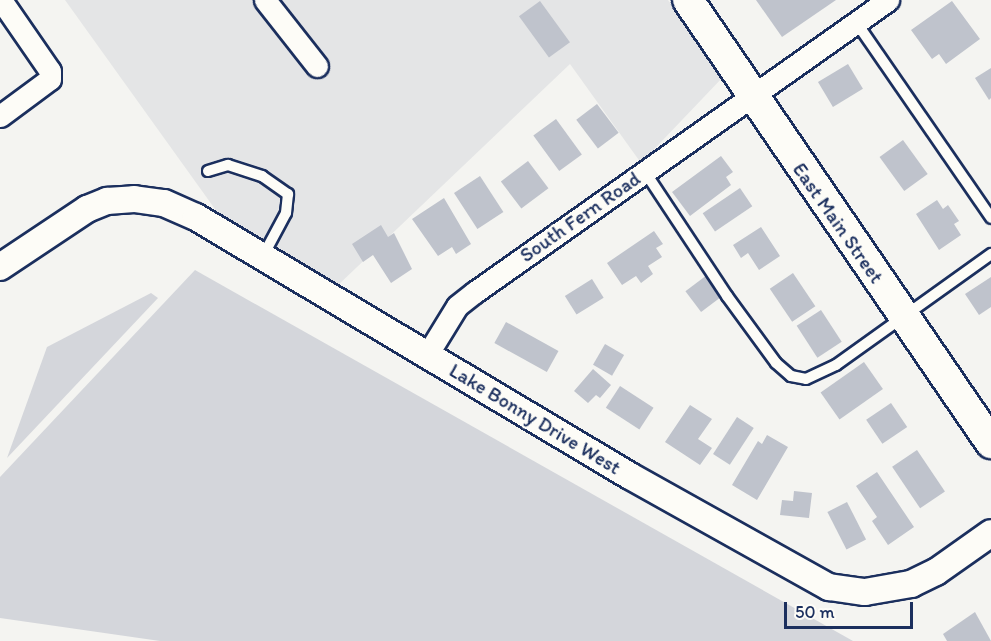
<!DOCTYPE html>
<html>
<head>
<meta charset="utf-8">
<style>
	body { margin:0 }
	#map { position:relative; width:991px; height:641px; overflow:hidden; background:#f4f4f1; font-family:Itim,sans-serif }
	div>[style] { position:absolute }
	.built>* { inset:0; background:#e4e5e6 }
	.green>* { inset:0; background:#d4d6db }
	.building>* { inset:0; background:#bfc3cc; transform-origin:0 0 }
	.roads { filter:drop-shadow(2px 0 #1b2f5e) drop-shadow(-2px 0 #1b2f5e) drop-shadow(0 2px #1b2f5e) drop-shadow(0 -2px #1b2f5e) }
	.service>* { height:10px; margin:-5px; padding:0 5px; transform-origin:5px; border-radius:5px; background:#fdfcf7 }
	.minor>* { height:21px; margin:-10.5px; padding:0 10.5px; transform-origin:10.5px; border-radius:10.5px; background:#fdfcf7 }
	.tertiary>* { height:26px; margin:-13px; padding:0 13px; transform-origin:13px; border-radius:13px; background:#fdfcf7 }
	.secondary>* { height:30px; margin:-15px; padding:0 15px; transform-origin:15px; border-radius:15px; background:#fdfcf7 }
	span { translate:-50% -50%; white-space:nowrap; text-align:center; line-height:1.15; -webkit-text-stroke:4.5px #fdfcf7; paint-order:stroke }
	.street-label { font-size:20px; color:#1b2f5e }
	.scale { position:absolute; left:784px; top:602px; width:129px; height:27px; box-sizing:border-box; border:3px solid #1b2f5e; border-top:0; padding-left:8px; font-size:18px; line-height:21px; white-space:nowrap; color:#1b2f5e; -webkit-text-stroke:4px #fdfcf7; paint-order:stroke }
</style>
</head>
<body>
<div id="map">
	<div class="built">
		<div style="clip-path:polygon(65px 0,253px 0,315px 79px,330px 66px,277px 0,668px 0,723px 77px,641px 163px,570px 64px,335px 288px,225px 223px)"></div>
	</div>
	<div class="green">
		<div style="clip-path:polygon(195px 270px,853px 641px,160px 641px,0 618px,0 477px)"></div>
		<div style="clip-path:polygon(151px 293px,158px 298px,7px 458px,47px 347px)"></div>
	</div>
	<div class="building">
		<div style="clip-path:polygon(756px 0,836px 0,782px 37px)"></div>
		<div style="left:540px;top:1px;width:51px;height:26px;rotate:54deg"></div>
		<div style="clip-path:polygon(952px 1px,980px 39px,946px 64px,939px 54px,932px 59px,911px 30px)"></div>
		<div style="left:848px;top:64px;width:29px;height:35px;rotate:59deg"></div>
		<div style="clip-path:polygon(991px 68px,991px 98px,989px 100px,975px 78px)"></div>
		<div style="left:597px;top:104px;width:36px;height:26px;rotate:53deg"></div>
		<div style="left:556px;top:119px;width:44px;height:28px;rotate:54deg"></div>
		<div style="left:903px;top:140px;width:42px;height:29px;rotate:54deg"></div>
		<div style="clip-path:polygon(721px 156px,733px 172px,726px 177px,731px 185px,690px 216px,672px 192px)"></div>
		<div style="left:528px;top:161px;width:34px;height:34px;rotate:53deg"></div>
		<div style="left:480px;top:176px;width:43px;height:31px;rotate:57deg"></div>
		<div style="left:740px;top:188px;width:22px;height:45px;rotate:56deg"></div>
		<div style="clip-path:polygon(444px 198px,471px 244px,456px 254px,452px 247px,438px 256px,412px 219px)"></div>
		<div style="clip-path:polygon(937px 200px,943px 209px,948px 205px,959px 221px,954px 224px,961px 235px,939px 250px,916px 214px)"></div>
		<div style="clip-path:polygon(381px 225px,388px 237px,394px 233px,412px 269px,391px 283px,373px 255px,363px 262px,352px 244px)"></div>
		<div style="clip-path:polygon(761px 227px,780px 256px,759px 270px,748px 253px,741px 258px,733px 245px)"></div>
		<div style="clip-path:polygon(654px 231px,663px 244px,656px 248px,662px 257px,648px 266px,653px 274px,641px 283px,636px 276px,622px 285px,607px 263px)"></div>
		<div style="left:793px;top:273px;width:40px;height:28px;rotate:56deg"></div>
		<div style="left:707px;top:275px;width:26px;height:27px;rotate:53deg"></div>
		<div style="clip-path:polygon(991px 277px,991px 307px,979px 315px,965px 294px)"></div>
		<div style="left:592px;top:279px;width:22px;height:32px;rotate:58deg"></div>
		<div style="left:821px;top:310px;width:38px;height:29px;rotate:57deg"></div>
		<div style="left:506px;top:322px;width:60px;height:24px;rotate:29deg"></div>
		<div style="left:605px;top:344px;width:22px;height:24px;rotate:30deg"></div>
		<div style="left:864px;top:362px;width:33px;height:53px;rotate:55deg"></div>
		<div style="clip-path:polygon(593px 369px,611px 385px,600px 398px,596px 395px,588px 403px,574px 391px)"></div>
		<div style="left:620px;top:386px;width:40px;height:26px;rotate:33deg"></div>
		<div style="left:891px;top:403px;width:29px;height:30px;rotate:56deg"></div>
		<div style="clip-path:polygon(690px 405px,712px 419px,698px 439px,712px 448px,700px 465px,665px 442px)"></div>
		<div style="left:737px;top:417px;width:20px;height:44px;rotate:33deg"></div>
		<div style="clip-path:polygon(767px 435px,788px 447px,757px 500px,732px 485px,758px 441px,762px 444px)"></div>
		<div style="left:917px;top:450px;width:50px;height:30px;rotate:56deg"></div>
		<div style="clip-path:polygon(877px 472px,914px 527px,888px 545px,872px 521px,877px 517px,856px 486px)"></div>
		<div style="clip-path:polygon(794px 491px,812px 493px,809px 518px,780px 515px,782px 500px,793px 501px)"></div>
		<div style="left:847px;top:502px;width:42px;height:22px;rotate:63deg"></div>
		<div style="clip-path:polygon(975px 612px,991px 641px,947px 641px,943px 634px)"></div>
	</div>
	<div class="roads">
		<div class="service">
			<div style="left:856px;top:22px;width:238px;rotate:55.4deg"></div>
			<div style="left:208px;top:171px;width:21px;rotate:-17deg"></div>
			<div style="left:228px;top:165px;width:36px;rotate:18deg"></div>
			<div style="left:262px;top:176px;width:32px;rotate:35deg"></div>
			<div style="left:288px;top:194px;width:19px;rotate:96deg"></div>
			<div style="left:286px;top:213px;width:49px;rotate:118.1deg"></div>
			<div style="left:645px;top:172px;width:149px;rotate:56.5deg"></div>
			<div style="left:727px;top:296px;width:83px;rotate:53.8deg"></div>
			<div style="left:776px;top:363px;width:20px;rotate:41deg"></div>
			<div style="left:791px;top:376px;width:15px;rotate:11deg"></div>
			<div style="left:806px;top:379px;width:33px;rotate:-25deg"></div>
			<div style="left:836px;top:365px;width:191px;rotate:-35.6deg"></div>
		</div>
		<div class="minor">
			<div style="left:265px;top:0;width:84px;rotate:51.8deg"></div>
			<div style="left:0;top:116px;width:62px;rotate:-36.5deg"></div>
			<div style="left:50px;top:79px;width:8px;rotate:-90deg"></div>
			<div style="left:50px;top:71px;width:86px;rotate:-124.6deg"></div>
			<div style="left:427px;top:355px;width:57px;rotate:-58.5deg"></div>
			<div style="left:457px;top:306px;width:23px;rotate:-38deg"></div>
			<div style="left:475px;top:292px;width:506px;rotate:-35.26deg"></div>
		</div>
		<div class="tertiary">
			<div style="left:0;top:267px;width:105px;rotate:-33.7deg"></div>
			<div style="left:87px;top:209px;width:22px;rotate:-22deg"></div>
			<div style="left:107px;top:201px;width:27px;rotate:-4deg"></div>
			<div style="left:134px;top:199px;width:30px;rotate:8deg"></div>
			<div style="left:164px;top:203px;width:35px;rotate:24deg"></div>
			<div style="left:196px;top:217px;width:505px;rotate:30.83deg"></div>
			<div style="left:630px;top:476px;width:228px;rotate:29.2deg"></div>
			<div style="left:829px;top:587px;width:36px;rotate:8deg"></div>
			<div style="left:865px;top:592px;width:47px;rotate:-9.9deg"></div>
			<div style="left:911px;top:584px;width:28px;rotate:-26deg"></div>
			<div style="left:936px;top:572px;width:67px;rotate:-35.3deg"></div>
		</div>
		<div class="secondary">
			<div style="left:688px;top:0;width:537px;rotate:55.63deg"></div>
		</div>
	</div>
	<div class="street-label">
		<span style="left:580px;top:217px;rotate:-35deg">South Fern Road</span>
		<span style="left:838px;top:223px;rotate:55deg">East Main Street</span>
		<span style="left:535px;top:419px;rotate:31deg">Lake Bonny Drive West</span>
	</div>
	<div class="scale">50 m</div>
</div>
</body>
</html>
